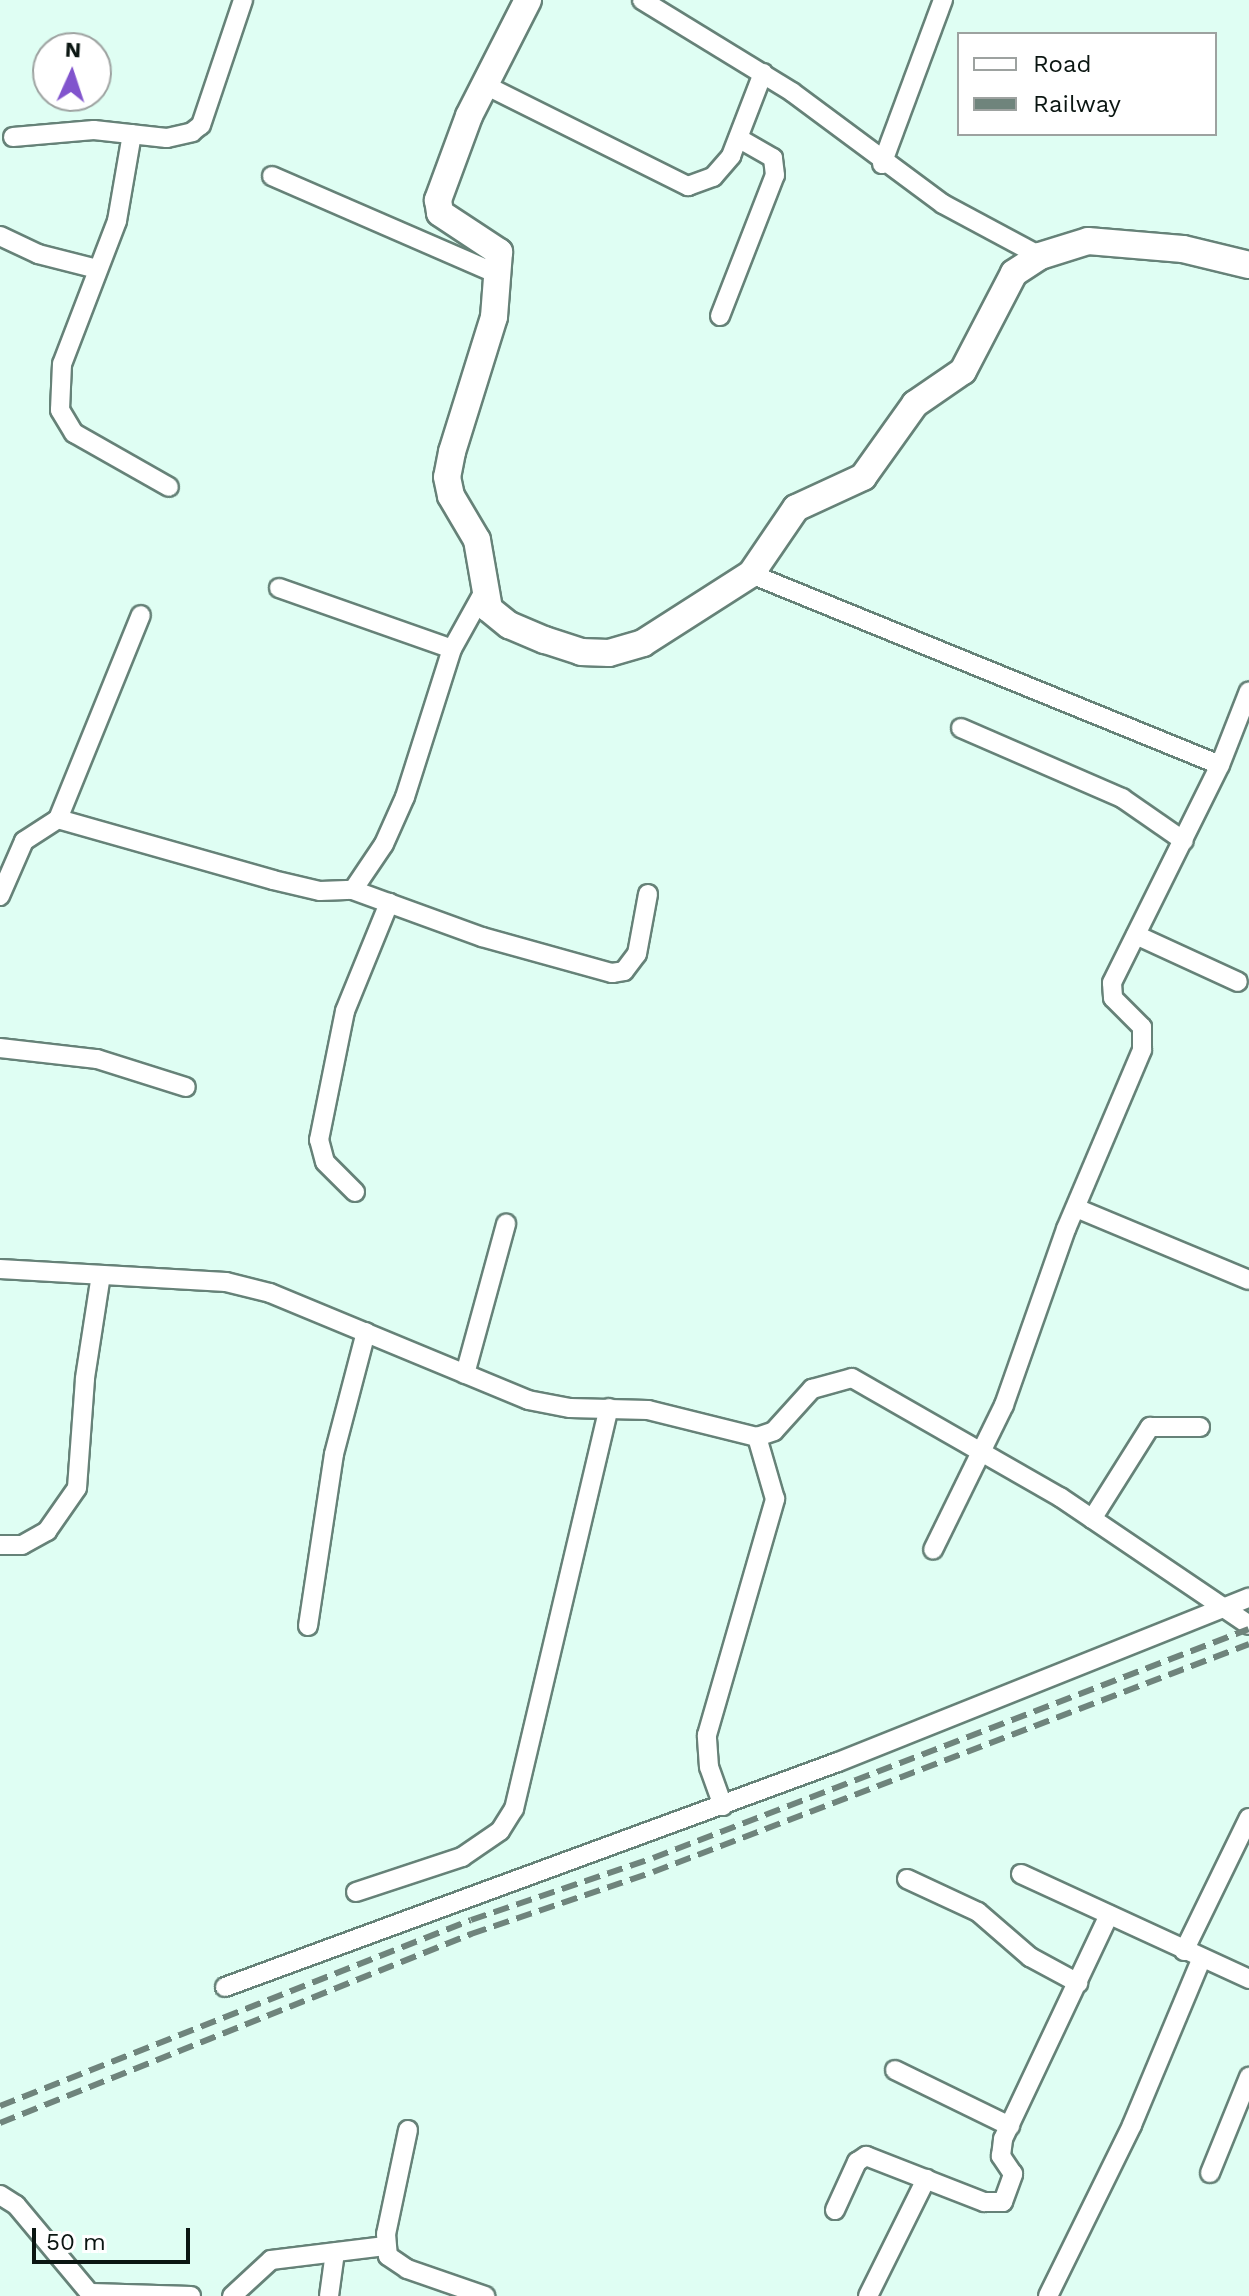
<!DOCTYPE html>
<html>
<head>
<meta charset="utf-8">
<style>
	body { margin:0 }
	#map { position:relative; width:1249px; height:2296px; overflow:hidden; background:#dffef3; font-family:"Work Sans",sans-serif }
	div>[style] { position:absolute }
	.roads { filter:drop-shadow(2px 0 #668278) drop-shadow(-2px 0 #668278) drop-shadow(0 2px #668278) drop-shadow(0 -2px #668278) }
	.street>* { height:18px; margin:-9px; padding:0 9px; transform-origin:9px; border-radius:9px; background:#fff }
	.secondary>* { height:26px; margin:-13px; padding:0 13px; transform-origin:13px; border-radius:13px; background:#fff }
	.rail>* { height:6px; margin-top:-3px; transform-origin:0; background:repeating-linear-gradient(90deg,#6f847c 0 16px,transparent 0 24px) }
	span { translate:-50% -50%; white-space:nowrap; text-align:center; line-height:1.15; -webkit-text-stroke:7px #fff; paint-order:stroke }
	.legend { position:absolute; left:957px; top:32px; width:260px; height:104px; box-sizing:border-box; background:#fff; border:2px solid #9da2a0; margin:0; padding:10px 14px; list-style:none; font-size:24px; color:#0b1612 }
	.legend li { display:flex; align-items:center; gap:16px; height:40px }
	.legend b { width:40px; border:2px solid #9da2a0 }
	.north { position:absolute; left:32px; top:32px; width:80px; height:80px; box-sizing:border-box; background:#fff; border:2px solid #9da2a0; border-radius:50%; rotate:3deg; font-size:22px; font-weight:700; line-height:32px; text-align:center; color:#0b1612 }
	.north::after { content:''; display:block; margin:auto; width:28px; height:36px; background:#8154cd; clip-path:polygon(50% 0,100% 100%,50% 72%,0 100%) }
	.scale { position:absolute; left:32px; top:2228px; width:158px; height:36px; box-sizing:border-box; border:4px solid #0b1612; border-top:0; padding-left:10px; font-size:24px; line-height:28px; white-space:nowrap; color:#0b1612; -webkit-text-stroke:6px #fff; paint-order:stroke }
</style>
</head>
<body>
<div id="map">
	<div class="roads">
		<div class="street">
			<div style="left:642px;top:0;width:176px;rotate:31.5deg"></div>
			<div style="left:792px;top:92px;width:188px;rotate:36.6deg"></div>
			<div style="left:943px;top:204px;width:110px;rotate:28.2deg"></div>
			<div style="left:485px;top:85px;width:227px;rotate:26.5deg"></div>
			<div style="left:688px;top:186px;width:27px;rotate:-20deg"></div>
			<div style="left:713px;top:177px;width:28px;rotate:-49deg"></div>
			<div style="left:731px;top:156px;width:89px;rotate:-68.9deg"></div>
			<div style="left:132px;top:134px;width:88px;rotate:99.8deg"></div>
			<div style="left:117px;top:221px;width:153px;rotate:111deg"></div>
			<div style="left:62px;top:364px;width:46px;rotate:92.5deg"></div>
			<div style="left:60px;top:410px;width:27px;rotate:59deg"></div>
			<div style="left:74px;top:433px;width:109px;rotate:29.6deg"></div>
			<div style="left:13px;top:137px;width:81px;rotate:-4.9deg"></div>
			<div style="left:94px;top:130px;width:73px;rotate:6.3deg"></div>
			<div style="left:167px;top:138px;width:26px;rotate:-13deg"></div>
			<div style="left:192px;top:132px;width:11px;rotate:-38deg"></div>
			<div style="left:201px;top:125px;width:132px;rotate:-71.4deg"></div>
			<div style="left:882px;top:164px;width:175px;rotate:-69.6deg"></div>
			<div style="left:272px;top:176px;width:249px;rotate:23.5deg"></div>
			<div style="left:0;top:236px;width:42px;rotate:25.3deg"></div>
			<div style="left:38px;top:254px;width:61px;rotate:14.3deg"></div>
			<div style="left:720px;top:316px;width:151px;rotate:-68.7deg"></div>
			<div style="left:775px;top:175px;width:17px;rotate:-97deg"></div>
			<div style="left:773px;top:158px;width:40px;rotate:-150.3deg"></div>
			<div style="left:751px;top:574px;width:506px;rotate:22.16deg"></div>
			<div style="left:1220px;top:765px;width:243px;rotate:116.4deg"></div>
			<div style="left:1112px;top:983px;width:15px;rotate:86deg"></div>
			<div style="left:1113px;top:998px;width:41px;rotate:45deg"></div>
			<div style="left:1142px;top:1027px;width:23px;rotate:90deg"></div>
			<div style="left:1142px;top:1050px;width:194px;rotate:113deg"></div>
			<div style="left:1066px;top:1229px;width:187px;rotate:109.4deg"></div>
			<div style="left:1004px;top:1405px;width:161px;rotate:116.1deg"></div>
			<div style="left:279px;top:588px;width:183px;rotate:19.4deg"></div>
			<div style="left:961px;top:728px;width:176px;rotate:23.5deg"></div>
			<div style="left:1122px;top:798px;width:75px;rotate:34.7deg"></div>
			<div style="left:1220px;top:765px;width:79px;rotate:-68.6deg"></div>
			<div style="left:58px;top:819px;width:220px;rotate:-67.9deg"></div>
			<div style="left:353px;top:890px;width:137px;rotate:20deg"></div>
			<div style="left:482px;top:937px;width:135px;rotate:15.5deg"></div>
			<div style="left:612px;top:973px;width:12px;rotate:-9deg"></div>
			<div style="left:624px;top:971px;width:21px;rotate:-53deg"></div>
			<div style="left:637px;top:954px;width:61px;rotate:-79.6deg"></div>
			<div style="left:0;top:896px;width:60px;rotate:-66.4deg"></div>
			<div style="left:24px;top:841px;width:40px;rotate:-32.9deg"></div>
			<div style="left:58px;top:819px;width:223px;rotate:15.8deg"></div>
			<div style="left:273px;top:880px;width:48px;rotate:13.2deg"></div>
			<div style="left:320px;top:891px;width:33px;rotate:-2deg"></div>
			<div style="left:353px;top:890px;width:55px;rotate:-56deg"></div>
			<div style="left:384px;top:844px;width:51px;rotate:-65.9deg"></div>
			<div style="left:405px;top:797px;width:155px;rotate:-72.4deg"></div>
			<div style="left:452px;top:649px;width:64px;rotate:-61deg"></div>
			<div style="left:1136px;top:935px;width:112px;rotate:24.7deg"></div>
			<div style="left:0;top:1048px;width:98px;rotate:6.5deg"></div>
			<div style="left:97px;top:1059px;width:93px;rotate:17.5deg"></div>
			<div style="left:355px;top:1192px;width:42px;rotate:-135deg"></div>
			<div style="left:325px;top:1162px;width:23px;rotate:-105deg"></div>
			<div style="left:319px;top:1140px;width:132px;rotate:-78.6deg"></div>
			<div style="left:345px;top:1011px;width:117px;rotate:-67.8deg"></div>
			<div style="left:1076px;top:1208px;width:187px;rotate:22.6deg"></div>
			<div style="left:0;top:1269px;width:226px;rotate:3.3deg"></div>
			<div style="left:226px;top:1282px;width:45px;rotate:14deg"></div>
			<div style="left:270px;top:1293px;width:279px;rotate:22.5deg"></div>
			<div style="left:528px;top:1400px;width:43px;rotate:10.8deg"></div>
			<div style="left:570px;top:1408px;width:78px;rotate:1.5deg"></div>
			<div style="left:648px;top:1410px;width:112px;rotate:13.9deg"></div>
			<div style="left:757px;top:1437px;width:18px;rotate:-19deg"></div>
			<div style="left:774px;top:1431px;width:57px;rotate:-47.9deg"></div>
			<div style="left:812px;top:1389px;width:41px;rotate:-15.4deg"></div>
			<div style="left:852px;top:1378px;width:240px;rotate:29.8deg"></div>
			<div style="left:1060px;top:1497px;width:228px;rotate:34.1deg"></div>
			<div style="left:465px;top:1374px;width:156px;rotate:-74.7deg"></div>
			<div style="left:1092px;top:1519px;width:109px;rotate:-57.8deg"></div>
			<div style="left:1150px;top:1427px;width:50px"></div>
			<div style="left:0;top:1545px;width:22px"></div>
			<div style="left:22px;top:1545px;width:29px;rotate:-29deg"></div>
			<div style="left:47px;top:1531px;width:52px;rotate:-55.1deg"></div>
			<div style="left:77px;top:1488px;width:110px;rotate:-85.8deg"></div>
			<div style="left:85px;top:1378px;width:104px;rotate:-81.2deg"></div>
			<div style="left:308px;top:1626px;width:174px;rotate:-81.4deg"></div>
			<div style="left:334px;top:1454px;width:126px;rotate:-75.3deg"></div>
			<div style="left:723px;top:1806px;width:41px;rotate:-109.7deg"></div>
			<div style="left:709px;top:1767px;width:32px;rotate:-94deg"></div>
			<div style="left:707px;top:1735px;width:246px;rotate:-73.9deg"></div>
			<div style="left:775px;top:1499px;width:65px;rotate:-106.2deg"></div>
			<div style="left:1021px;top:1874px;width:251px;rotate:24.7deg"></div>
			<div style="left:907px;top:1879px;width:78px;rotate:24.9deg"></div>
			<div style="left:978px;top:1912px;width:69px;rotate:40.9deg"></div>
			<div style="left:1030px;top:1957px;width:55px;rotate:28.4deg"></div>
			<div style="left:356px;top:1892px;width:112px;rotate:-18.3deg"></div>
			<div style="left:462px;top:1857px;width:46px;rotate:-34.4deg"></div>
			<div style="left:500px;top:1831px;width:26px;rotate:-58deg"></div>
			<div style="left:514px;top:1809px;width:412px;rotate:-76.7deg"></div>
			<div style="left:1184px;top:1951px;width:148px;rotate:-64deg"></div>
			<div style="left:225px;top:1987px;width:653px;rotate:-20.16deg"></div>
			<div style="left:838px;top:1762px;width:443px;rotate:-21.8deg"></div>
			<div style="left:895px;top:2070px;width:128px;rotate:26deg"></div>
			<div style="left:408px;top:2130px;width:106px;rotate:101.9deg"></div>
			<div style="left:386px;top:2234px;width:22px;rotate:85deg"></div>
			<div style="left:388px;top:2256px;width:23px;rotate:34deg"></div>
			<div style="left:407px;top:2269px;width:83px;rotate:19.1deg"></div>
			<div style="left:1210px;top:2173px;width:104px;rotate:-67.9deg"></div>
			<div style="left:0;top:2195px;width:19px;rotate:32deg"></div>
			<div style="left:16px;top:2205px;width:119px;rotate:50.1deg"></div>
			<div style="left:835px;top:2210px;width:53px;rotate:-65.4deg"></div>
			<div style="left:857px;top:2162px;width:11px;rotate:-34deg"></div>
			<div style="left:866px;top:2156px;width:127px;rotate:21.3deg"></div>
			<div style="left:984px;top:2202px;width:19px"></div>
			<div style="left:1003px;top:2202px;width:30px;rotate:-70deg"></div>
			<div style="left:1013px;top:2174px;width:22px;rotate:-124deg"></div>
			<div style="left:1001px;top:2156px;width:17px;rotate:-83deg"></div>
			<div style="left:1003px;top:2139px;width:248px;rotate:-64.7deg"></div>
			<div style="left:92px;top:2293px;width:99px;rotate:1.7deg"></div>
			<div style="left:232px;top:2296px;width:53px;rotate:-42.7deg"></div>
			<div style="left:271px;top:2260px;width:115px;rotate:-7deg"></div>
			<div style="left:329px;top:2296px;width:44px;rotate:-82.2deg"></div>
			<div style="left:868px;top:2296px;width:131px;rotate:-63.6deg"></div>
			<div style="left:1048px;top:2296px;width:191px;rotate:-63.8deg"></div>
			<div style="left:1132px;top:2125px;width:179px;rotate:-67.3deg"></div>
		</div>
		<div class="secondary">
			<div style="left:528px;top:0;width:130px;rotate:117deg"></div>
			<div style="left:469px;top:116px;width:90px;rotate:110.3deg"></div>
			<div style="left:438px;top:200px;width:13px;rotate:81deg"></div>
			<div style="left:440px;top:213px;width:71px;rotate:33.5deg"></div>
			<div style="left:499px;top:252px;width:65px;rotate:94.4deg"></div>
			<div style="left:494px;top:317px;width:141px;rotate:107.3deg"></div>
			<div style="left:452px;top:452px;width:25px;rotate:101deg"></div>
			<div style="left:447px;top:477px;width:19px;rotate:78deg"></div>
			<div style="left:451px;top:496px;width:51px;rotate:59.4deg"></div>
			<div style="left:477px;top:540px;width:70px;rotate:80.1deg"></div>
			<div style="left:489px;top:609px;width:26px;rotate:39deg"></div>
			<div style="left:509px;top:625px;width:39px;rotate:23deg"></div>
			<div style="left:545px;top:640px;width:38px;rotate:18deg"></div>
			<div style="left:581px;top:652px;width:28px;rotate:2deg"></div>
			<div style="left:609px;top:653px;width:35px;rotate:-16deg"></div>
			<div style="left:643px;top:643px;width:128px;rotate:-32.6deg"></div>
			<div style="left:751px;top:574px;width:80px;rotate:-55.7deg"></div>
			<div style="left:796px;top:508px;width:74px;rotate:-24.8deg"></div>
			<div style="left:863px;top:477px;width:90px;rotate:-54.5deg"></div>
			<div style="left:915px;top:404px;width:58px;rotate:-34.5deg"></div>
			<div style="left:963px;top:371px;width:110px;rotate:-62.5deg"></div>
			<div style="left:1014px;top:273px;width:31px;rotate:-33deg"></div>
			<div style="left:1040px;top:256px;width:50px;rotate:-17.4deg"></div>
			<div style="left:1088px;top:241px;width:95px;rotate:4.8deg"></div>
			<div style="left:1183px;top:249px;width:68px;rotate:13.6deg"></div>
		</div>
	</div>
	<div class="rail">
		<div style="left:0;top:2106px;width:506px;rotate:-21.55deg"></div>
		<div style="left:471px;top:1920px;width:192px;rotate:-18.8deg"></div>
		<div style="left:653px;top:1858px;width:638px;rotate:-21.02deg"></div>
		<div style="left:0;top:2123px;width:508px;rotate:-21.86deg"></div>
		<div style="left:471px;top:1934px;width:192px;rotate:-18.8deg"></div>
		<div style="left:653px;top:1872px;width:638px;rotate:-20.93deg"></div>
	</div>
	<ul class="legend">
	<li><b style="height:10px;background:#fff"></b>Road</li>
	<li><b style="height:10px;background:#6f847c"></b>Railway</li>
	</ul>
	<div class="north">N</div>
	<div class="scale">50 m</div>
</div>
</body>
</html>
